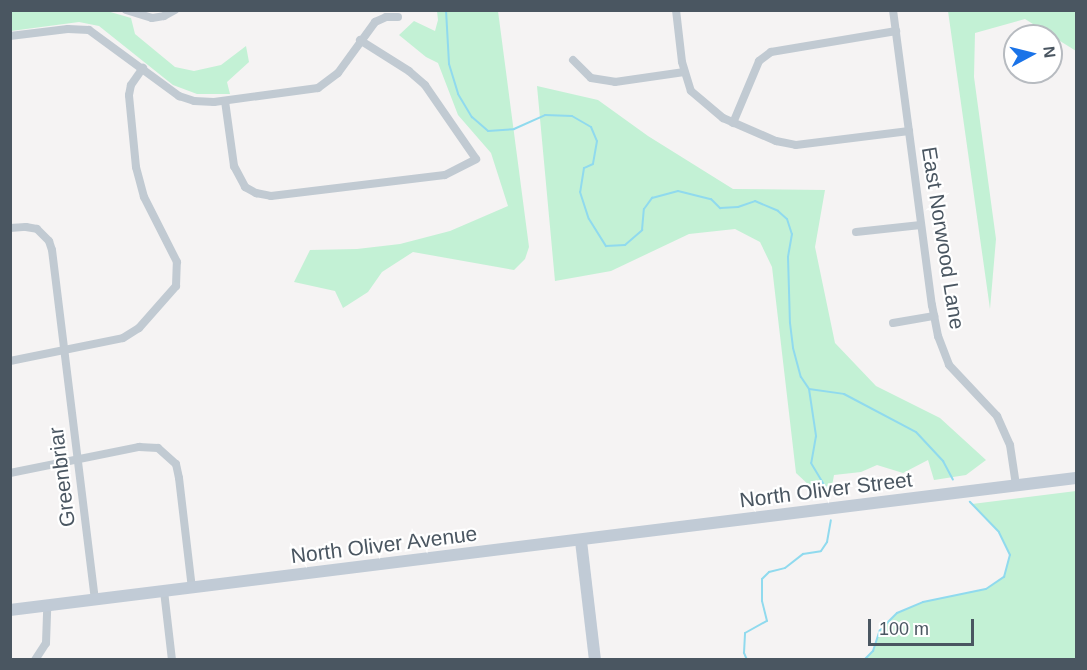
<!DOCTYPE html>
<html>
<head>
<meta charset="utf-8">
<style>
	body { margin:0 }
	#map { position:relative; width:1087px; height:670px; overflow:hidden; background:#f5f3f3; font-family:Arial,sans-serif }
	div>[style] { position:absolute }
	.green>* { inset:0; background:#c3f1d5 }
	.stream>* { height:2px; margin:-1px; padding:0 1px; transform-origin:1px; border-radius:1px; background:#90daee }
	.minor>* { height:8px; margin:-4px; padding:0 4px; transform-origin:4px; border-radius:4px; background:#c1cad2 }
	.secondary>* { height:12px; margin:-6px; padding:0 6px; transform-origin:6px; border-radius:6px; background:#c1cbd6 }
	span { translate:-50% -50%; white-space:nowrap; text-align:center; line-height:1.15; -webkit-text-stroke:4.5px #fff; paint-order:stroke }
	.street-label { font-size:21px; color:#4a5661 }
	.frame { position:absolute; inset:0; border:12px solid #4a5661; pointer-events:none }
	.north { position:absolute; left:1003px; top:24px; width:60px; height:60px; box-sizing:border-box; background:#fff; border:2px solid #b7bbc0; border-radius:50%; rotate:83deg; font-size:16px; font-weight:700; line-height:24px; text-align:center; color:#4a5661 }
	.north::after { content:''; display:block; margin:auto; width:21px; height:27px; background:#1a73e8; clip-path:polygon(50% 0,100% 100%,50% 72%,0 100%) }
	.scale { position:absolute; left:868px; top:619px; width:106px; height:27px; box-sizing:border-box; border:3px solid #4a5661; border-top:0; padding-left:8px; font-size:18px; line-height:21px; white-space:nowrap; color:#4a5661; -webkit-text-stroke:4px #fff; paint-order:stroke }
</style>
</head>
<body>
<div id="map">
	<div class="green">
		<div style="clip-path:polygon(22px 11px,107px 11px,131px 18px,135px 34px,175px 67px,194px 71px,221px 65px,246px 46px,249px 62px,227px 82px,230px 94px,197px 94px,173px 85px,99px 26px,79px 22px,11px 31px,11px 12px)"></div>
		<div style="clip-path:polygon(437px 11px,498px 11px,529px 247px,525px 259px,514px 270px,413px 252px,382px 272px,368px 292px,343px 308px,335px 291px,294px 282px,310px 250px,357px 249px,400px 244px,450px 231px,508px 206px,491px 153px,458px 115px,438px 63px,426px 57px,399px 35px,414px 21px,435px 31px,438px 20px)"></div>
		<div style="clip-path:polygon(948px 11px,1076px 11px,1076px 51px,1025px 19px,975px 33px,974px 77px,996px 239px,990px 309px)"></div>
		<div style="clip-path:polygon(537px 86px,598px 100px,648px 136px,733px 189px,825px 190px,815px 247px,835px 343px,876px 386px,940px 418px,986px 460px,966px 475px,934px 480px,928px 460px,903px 473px,877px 465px,861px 472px,834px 475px,832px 486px,811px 487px,796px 473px,772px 267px,760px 242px,735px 229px,689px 234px,611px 271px,555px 281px)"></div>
		<div style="clip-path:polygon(1076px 491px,1076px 659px,864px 659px,873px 651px,880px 630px,897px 613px,923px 602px,986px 589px,1004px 577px,1010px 555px,999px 532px,972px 504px)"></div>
	</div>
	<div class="stream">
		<div style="left:446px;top:10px;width:54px;rotate:86.8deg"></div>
		<div style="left:449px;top:64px;width:31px;rotate:73deg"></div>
		<div style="left:458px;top:94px;width:27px;rotate:59deg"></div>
		<div style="left:472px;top:117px;width:21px;rotate:41deg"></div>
		<div style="left:488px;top:131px;width:26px;rotate:-4deg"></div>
		<div style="left:514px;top:129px;width:34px;rotate:-24deg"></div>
		<div style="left:545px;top:115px;width:27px;rotate:2deg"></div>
		<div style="left:572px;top:116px;width:22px;rotate:30deg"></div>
		<div style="left:591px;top:127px;width:15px;rotate:67deg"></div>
		<div style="left:597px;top:141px;width:23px;rotate:100deg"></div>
		<div style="left:593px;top:164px;width:10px;rotate:156deg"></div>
		<div style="left:584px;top:168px;width:24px;rotate:99deg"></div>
		<div style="left:580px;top:192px;width:28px;rotate:72deg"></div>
		<div style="left:589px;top:219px;width:32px;rotate:58deg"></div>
		<div style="left:606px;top:246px;width:19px;rotate:-3deg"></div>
		<div style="left:625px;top:245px;width:23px;rotate:-41deg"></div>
		<div style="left:642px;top:230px;width:21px;rotate:-85deg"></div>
		<div style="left:644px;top:209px;width:14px;rotate:-54deg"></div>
		<div style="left:652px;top:198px;width:27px;rotate:-15deg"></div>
		<div style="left:678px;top:191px;width:34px;rotate:14deg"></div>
		<div style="left:711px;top:199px;width:13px;rotate:45deg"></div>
		<div style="left:720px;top:208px;width:18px;rotate:-3deg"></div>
		<div style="left:738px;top:207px;width:18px;rotate:-19deg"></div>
		<div style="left:755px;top:201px;width:25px;rotate:23deg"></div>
		<div style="left:778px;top:211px;width:12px;rotate:42deg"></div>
		<div style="left:787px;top:219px;width:16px;rotate:72deg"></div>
		<div style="left:792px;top:234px;width:23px;rotate:100deg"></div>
		<div style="left:788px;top:257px;width:66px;rotate:88.3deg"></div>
		<div style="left:790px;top:323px;width:25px;rotate:83deg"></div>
		<div style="left:793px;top:348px;width:30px;rotate:75deg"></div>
		<div style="left:801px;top:377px;width:14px;rotate:56deg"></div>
		<div style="left:809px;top:389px;width:35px;rotate:8deg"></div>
		<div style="left:844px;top:394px;width:81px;rotate:27.8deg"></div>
		<div style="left:916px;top:432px;width:40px;rotate:47deg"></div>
		<div style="left:943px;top:461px;width:21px;rotate:62deg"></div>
		<div style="left:809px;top:389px;width:48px;rotate:81.5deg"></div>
		<div style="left:816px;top:436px;width:27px;rotate:100deg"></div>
		<div style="left:811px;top:463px;width:27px;rotate:59deg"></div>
		<div style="left:825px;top:486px;width:9px;rotate:77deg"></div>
		<div style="left:747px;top:660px;width:8px;rotate:-113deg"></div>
		<div style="left:744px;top:653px;width:20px;rotate:-87deg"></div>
		<div style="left:745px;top:633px;width:25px;rotate:-29deg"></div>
		<div style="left:767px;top:621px;width:21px;rotate:-104deg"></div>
		<div style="left:762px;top:601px;width:22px;rotate:-90deg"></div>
		<div style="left:762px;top:579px;width:10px;rotate:-45deg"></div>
		<div style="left:769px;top:572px;width:16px;rotate:-14deg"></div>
		<div style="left:785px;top:568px;width:23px;rotate:-38deg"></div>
		<div style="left:803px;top:554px;width:18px;rotate:-9deg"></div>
		<div style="left:821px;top:551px;width:11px;rotate:-56deg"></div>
		<div style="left:827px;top:542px;width:22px;rotate:-80deg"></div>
		<div style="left:864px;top:660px;width:13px;rotate:-45deg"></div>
		<div style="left:873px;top:651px;width:22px;rotate:-72deg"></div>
		<div style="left:880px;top:630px;width:24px;rotate:-45deg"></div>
		<div style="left:897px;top:613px;width:28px;rotate:-23deg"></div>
		<div style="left:923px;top:602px;width:64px;rotate:-11.7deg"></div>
		<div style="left:986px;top:589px;width:22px;rotate:-34deg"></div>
		<div style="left:1004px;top:577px;width:23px;rotate:-75deg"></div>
		<div style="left:1010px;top:555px;width:25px;rotate:-116deg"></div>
		<div style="left:999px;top:532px;width:42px;rotate:-134deg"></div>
	</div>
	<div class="minor">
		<div style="left:126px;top:10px;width:27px;rotate:17deg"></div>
		<div style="left:152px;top:18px;width:12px;rotate:-9deg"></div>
		<div style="left:164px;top:16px;width:13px;rotate:-29deg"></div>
		<div style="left:676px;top:10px;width:52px;rotate:83.4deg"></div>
		<div style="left:682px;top:62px;width:30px;rotate:73deg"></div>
		<div style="left:691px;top:91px;width:42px;rotate:40.2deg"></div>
		<div style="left:723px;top:118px;width:58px;rotate:23.5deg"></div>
		<div style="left:776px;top:141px;width:20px;rotate:11deg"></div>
		<div style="left:796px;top:145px;width:114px;rotate:-7.1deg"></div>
		<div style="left:893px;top:10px;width:298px;rotate:82.5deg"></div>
		<div style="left:932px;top:305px;width:32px;rotate:79deg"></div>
		<div style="left:938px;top:336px;width:31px;rotate:69deg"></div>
		<div style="left:949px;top:365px;width:70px;rotate:46.7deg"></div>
		<div style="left:997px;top:416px;width:32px;rotate:66deg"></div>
		<div style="left:1010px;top:445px;width:40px;rotate:81.5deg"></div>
		<div style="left:10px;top:36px;width:58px;rotate:-6.9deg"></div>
		<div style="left:68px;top:29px;width:21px;rotate:3deg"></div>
		<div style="left:89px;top:30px;width:112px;rotate:36.3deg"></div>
		<div style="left:179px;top:96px;width:16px;rotate:18deg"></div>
		<div style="left:194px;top:101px;width:20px;rotate:3deg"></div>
		<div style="left:214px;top:102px;width:105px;rotate:-7.7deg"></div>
		<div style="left:318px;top:88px;width:25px;rotate:-37deg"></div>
		<div style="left:338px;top:73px;width:63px;rotate:-54deg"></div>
		<div style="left:375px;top:22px;width:12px;rotate:-24deg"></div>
		<div style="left:386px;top:17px;width:12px"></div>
		<div style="left:573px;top:60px;width:25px;rotate:45deg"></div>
		<div style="left:591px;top:78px;width:24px;rotate:9deg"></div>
		<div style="left:615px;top:82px;width:70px;rotate:-8.2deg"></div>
		<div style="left:225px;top:101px;width:66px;rotate:82.1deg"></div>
		<div style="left:234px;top:166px;width:24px;rotate:62deg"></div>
		<div style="left:245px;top:187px;width:13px;rotate:29deg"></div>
		<div style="left:256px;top:193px;width:15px;rotate:11deg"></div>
		<div style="left:271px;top:196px;width:175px;rotate:-6.9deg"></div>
		<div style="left:445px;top:175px;width:35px;rotate:-27deg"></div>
		<div style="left:476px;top:159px;width:90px;rotate:-124.6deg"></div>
		<div style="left:425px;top:85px;width:21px;rotate:-139deg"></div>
		<div style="left:409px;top:71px;width:58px;rotate:-147.7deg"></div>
		<div style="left:733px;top:123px;width:67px;rotate:-67.2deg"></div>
		<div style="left:759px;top:61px;width:15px;rotate:-37deg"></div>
		<div style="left:771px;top:52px;width:127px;rotate:-9.5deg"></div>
		<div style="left:10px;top:228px;width:16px;rotate:-4deg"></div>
		<div style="left:26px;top:227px;width:11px;rotate:10deg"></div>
		<div style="left:37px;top:229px;width:17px;rotate:45deg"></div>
		<div style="left:49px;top:241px;width:9px;rotate:72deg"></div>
		<div style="left:52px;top:250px;width:353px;rotate:83deg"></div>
		<div style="left:856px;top:232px;width:65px;rotate:-6.1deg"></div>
		<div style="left:893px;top:323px;width:42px;rotate:-9.7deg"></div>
		<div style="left:10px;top:361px;width:115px;rotate:-11.5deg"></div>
		<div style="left:123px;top:338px;width:19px;rotate:-32deg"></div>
		<div style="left:139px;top:328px;width:56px;rotate:-48.6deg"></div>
		<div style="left:176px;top:286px;width:24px;rotate:-88deg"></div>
		<div style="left:177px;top:262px;width:73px;rotate:-116.9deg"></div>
		<div style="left:144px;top:197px;width:31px;rotate:-105deg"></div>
		<div style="left:136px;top:167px;width:72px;rotate:-95.6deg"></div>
		<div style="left:129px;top:95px;width:10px;rotate:-79deg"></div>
		<div style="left:131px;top:85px;width:21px;rotate:-55deg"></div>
		<div style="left:10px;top:473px;width:132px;rotate:-11.4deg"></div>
		<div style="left:139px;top:447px;width:19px;rotate:3deg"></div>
		<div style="left:158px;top:448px;width:24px;rotate:42deg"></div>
		<div style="left:176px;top:464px;width:14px;rotate:78deg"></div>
		<div style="left:179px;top:478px;width:111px;rotate:83.3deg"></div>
		<div style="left:164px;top:591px;width:69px;rotate:83.4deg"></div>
		<div style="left:35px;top:660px;width:20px;rotate:-57deg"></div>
		<div style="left:46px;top:643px;width:38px;rotate:-88deg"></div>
	</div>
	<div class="secondary">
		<div style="left:581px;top:541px;width:120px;rotate:83.3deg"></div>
		<div style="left:10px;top:610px;width:1074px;rotate:-7.06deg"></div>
	</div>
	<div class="street-label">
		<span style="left:943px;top:238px;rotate:81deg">East Norwood Lane</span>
		<span style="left:62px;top:477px;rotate:-97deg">Greenbriar</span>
		<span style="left:826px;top:490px;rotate:-7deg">North Oliver Street</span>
		<span style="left:384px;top:545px;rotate:-7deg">North Oliver Avenue</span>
	</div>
	<div class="frame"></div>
	<div class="north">N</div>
	<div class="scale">100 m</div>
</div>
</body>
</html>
